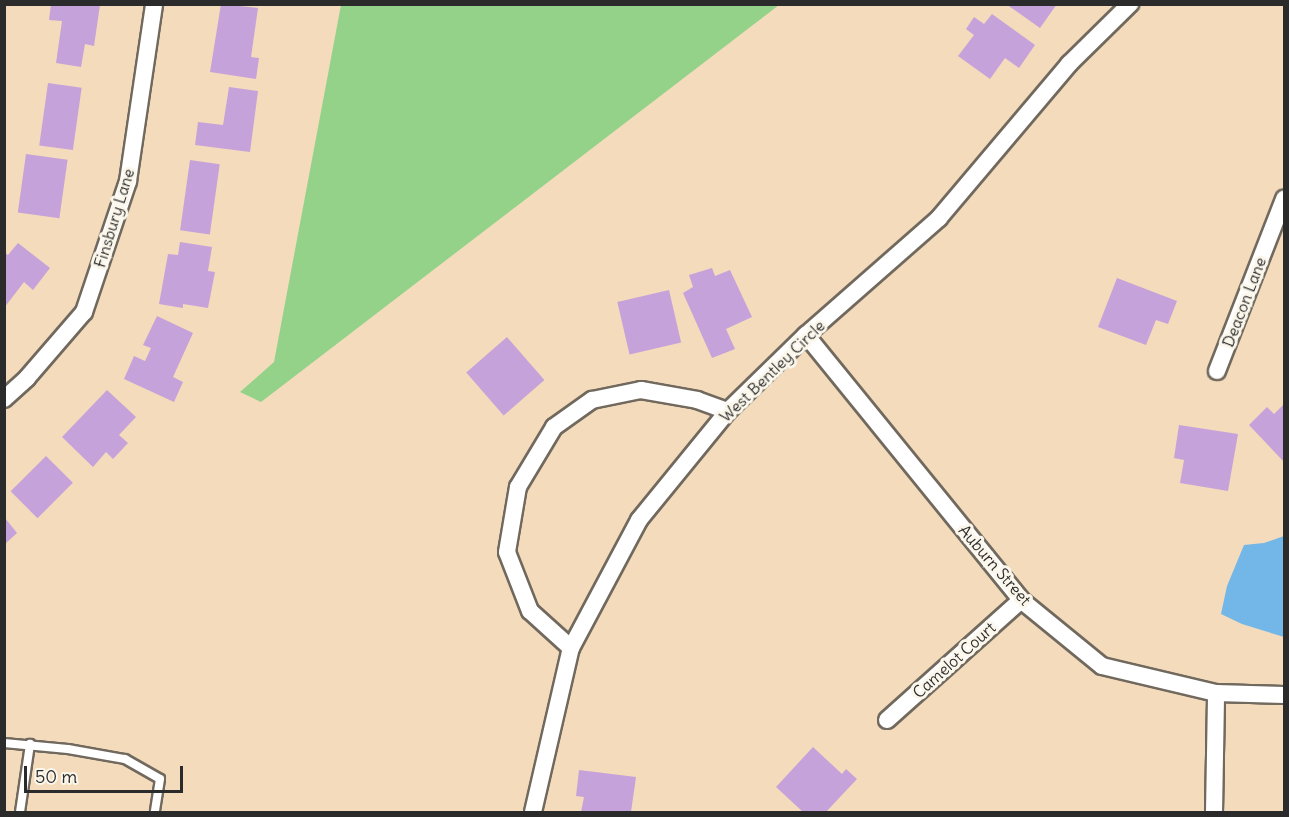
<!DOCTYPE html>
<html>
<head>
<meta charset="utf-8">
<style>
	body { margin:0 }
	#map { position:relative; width:1289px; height:817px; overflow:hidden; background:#f3dbbc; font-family:Delius,sans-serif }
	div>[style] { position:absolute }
	.green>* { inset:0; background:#93d288 }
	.water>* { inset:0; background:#73b6e8 }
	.building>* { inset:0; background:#c6a2da; transform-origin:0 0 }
	.roads { filter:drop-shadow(2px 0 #71695e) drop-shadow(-2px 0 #71695e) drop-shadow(0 2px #71695e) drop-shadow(0 -2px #71695e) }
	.lane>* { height:8px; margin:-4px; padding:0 4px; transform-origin:4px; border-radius:4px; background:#fff }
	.street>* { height:16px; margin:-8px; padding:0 8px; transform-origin:8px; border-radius:8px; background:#fff }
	span { translate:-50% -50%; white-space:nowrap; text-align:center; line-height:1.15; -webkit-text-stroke:6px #fbf7ec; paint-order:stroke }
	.street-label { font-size:16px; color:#2b2b2b }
	.frame { position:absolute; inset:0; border:6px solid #2b2b2b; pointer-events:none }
	.scale { position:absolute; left:24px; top:766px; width:159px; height:27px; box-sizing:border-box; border:3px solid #2b2b2b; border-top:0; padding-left:8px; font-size:18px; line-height:21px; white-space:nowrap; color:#2b2b2b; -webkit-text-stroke:4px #fbf7ec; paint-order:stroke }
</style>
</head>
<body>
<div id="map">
	<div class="green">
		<div style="clip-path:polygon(341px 5px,341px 4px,779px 5px,261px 402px,240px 392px,274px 362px)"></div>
	</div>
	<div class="water">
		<div style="clip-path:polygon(1284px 536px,1284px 637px,1242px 624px,1221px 614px,1227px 586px,1244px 545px,1264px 543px)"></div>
	</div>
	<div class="building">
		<div style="clip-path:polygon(51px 4px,100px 5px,94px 46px,85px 44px,81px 67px,56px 63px,62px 21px,49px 20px)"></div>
		<div style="clip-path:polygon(221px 4px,258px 8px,251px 57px,259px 58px,256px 79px,210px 72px)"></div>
		<div style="clip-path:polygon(1006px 4px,1057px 4px,1040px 28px)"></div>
		<div style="clip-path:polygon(992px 14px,1035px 45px,1019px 68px,1005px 58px,990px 79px,958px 56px,974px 35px,966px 29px,974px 17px,984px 24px)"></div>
		<div style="left:48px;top:83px;width:34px;height:63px;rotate:8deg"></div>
		<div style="clip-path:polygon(229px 87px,258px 91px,250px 152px,195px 145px,198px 122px,223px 125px)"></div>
		<div style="left:26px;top:154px;width:42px;height:59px;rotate:8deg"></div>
		<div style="left:190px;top:160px;width:30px;height:71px;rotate:8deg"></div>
		<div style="clip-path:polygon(180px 242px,212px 247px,208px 271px,215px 272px,208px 308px,183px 304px,183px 308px,159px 304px,168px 254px,178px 255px)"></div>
		<div style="clip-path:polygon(18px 243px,50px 268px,33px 290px,24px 282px,4px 308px,4px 252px,8px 255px)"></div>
		<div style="clip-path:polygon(712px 268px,715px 276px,730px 270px,752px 317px,726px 329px,735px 349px,712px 358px,683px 293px,693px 287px,689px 275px)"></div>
		<div style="clip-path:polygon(1117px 278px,1177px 301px,1168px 324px,1156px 320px,1146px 345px,1098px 327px)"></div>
		<div style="left:669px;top:290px;width:54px;height:53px;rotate:77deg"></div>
		<div style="clip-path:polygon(157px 316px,193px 333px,173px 377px,183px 382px,174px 402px,124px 379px,134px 356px,145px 361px,151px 348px,143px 345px)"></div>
		<div style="left:507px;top:337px;width:57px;height:54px;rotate:49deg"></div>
		<div style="clip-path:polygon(107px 390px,136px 417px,119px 435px,128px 443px,113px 459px,106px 452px,93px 467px,62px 437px)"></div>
		<div style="clip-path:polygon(1284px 404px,1284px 462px,1249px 425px,1267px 407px,1274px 414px)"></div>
		<div style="clip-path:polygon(1179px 425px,1238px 434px,1228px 491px,1180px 483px,1184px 460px,1174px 458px)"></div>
		<div style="left:46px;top:456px;width:38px;height:50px;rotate:45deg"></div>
		<div style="clip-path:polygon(5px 518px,17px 533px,5px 544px)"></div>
		<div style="clip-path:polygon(813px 747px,842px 774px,846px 769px,857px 779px,826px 812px,803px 812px,776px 787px)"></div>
		<div style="clip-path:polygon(579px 770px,636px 777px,631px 812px,581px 812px,584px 797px,576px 796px)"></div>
	</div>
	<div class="roads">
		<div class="lane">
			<div style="left:4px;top:743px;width:64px;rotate:5.4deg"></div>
			<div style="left:68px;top:749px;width:58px;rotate:10deg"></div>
			<div style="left:125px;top:759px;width:40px;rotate:29.7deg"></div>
			<div style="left:160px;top:779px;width:33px;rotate:99deg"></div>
			<div style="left:20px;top:812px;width:69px;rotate:-81.6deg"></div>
		</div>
		<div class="street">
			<div style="left:806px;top:335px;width:341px;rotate:50.9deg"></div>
			<div style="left:1021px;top:600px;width:104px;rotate:39.2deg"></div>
			<div style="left:1102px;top:666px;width:117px;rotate:13.3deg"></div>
			<div style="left:1216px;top:693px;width:68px;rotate:1.7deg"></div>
			<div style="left:1217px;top:371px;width:185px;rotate:-68.7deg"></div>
			<div style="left:4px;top:399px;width:31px;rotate:-42deg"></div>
			<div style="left:27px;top:378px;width:87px;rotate:-49.2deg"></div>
			<div style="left:84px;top:312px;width:138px;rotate:-71.4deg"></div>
			<div style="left:128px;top:181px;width:179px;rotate:-81.6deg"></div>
			<div style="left:571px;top:648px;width:55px;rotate:-137.9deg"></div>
			<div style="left:530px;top:611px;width:63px;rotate:-111.3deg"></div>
			<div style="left:507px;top:552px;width:66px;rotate:-80.4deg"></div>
			<div style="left:518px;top:487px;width:70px;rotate:-59deg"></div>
			<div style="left:554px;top:427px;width:47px;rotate:-35.4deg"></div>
			<div style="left:592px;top:400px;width:50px;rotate:-11.5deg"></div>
			<div style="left:641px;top:390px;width:57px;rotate:10.1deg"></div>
			<div style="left:697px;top:400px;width:33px;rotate:20deg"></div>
			<div style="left:887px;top:720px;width:180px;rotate:-41.8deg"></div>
			<div style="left:533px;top:812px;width:168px;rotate:-77deg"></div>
			<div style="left:571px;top:648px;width:145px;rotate:-62deg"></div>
			<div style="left:639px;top:520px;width:141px;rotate:-50.8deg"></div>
			<div style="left:728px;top:411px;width:109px;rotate:-44.3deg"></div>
			<div style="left:806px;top:335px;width:177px;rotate:-41.3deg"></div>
			<div style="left:939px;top:218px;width:202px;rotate:-49.8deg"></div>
			<div style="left:1069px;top:64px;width:86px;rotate:-44.5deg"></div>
			<div style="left:1214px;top:812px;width:119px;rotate:-89deg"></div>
		</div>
	</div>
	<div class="street-label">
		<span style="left:114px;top:218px;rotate:-73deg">Finsbury Lane</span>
		<span style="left:1244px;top:302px;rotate:-69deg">Deacon Lane</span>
		<span style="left:772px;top:371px;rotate:-44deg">West Bentley Circle</span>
		<span style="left:995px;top:565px;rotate:49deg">Auburn Street</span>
		<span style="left:954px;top:660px;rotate:-42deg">Camelot Court</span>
	</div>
	<div class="frame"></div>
	<div class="scale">50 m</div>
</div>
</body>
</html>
